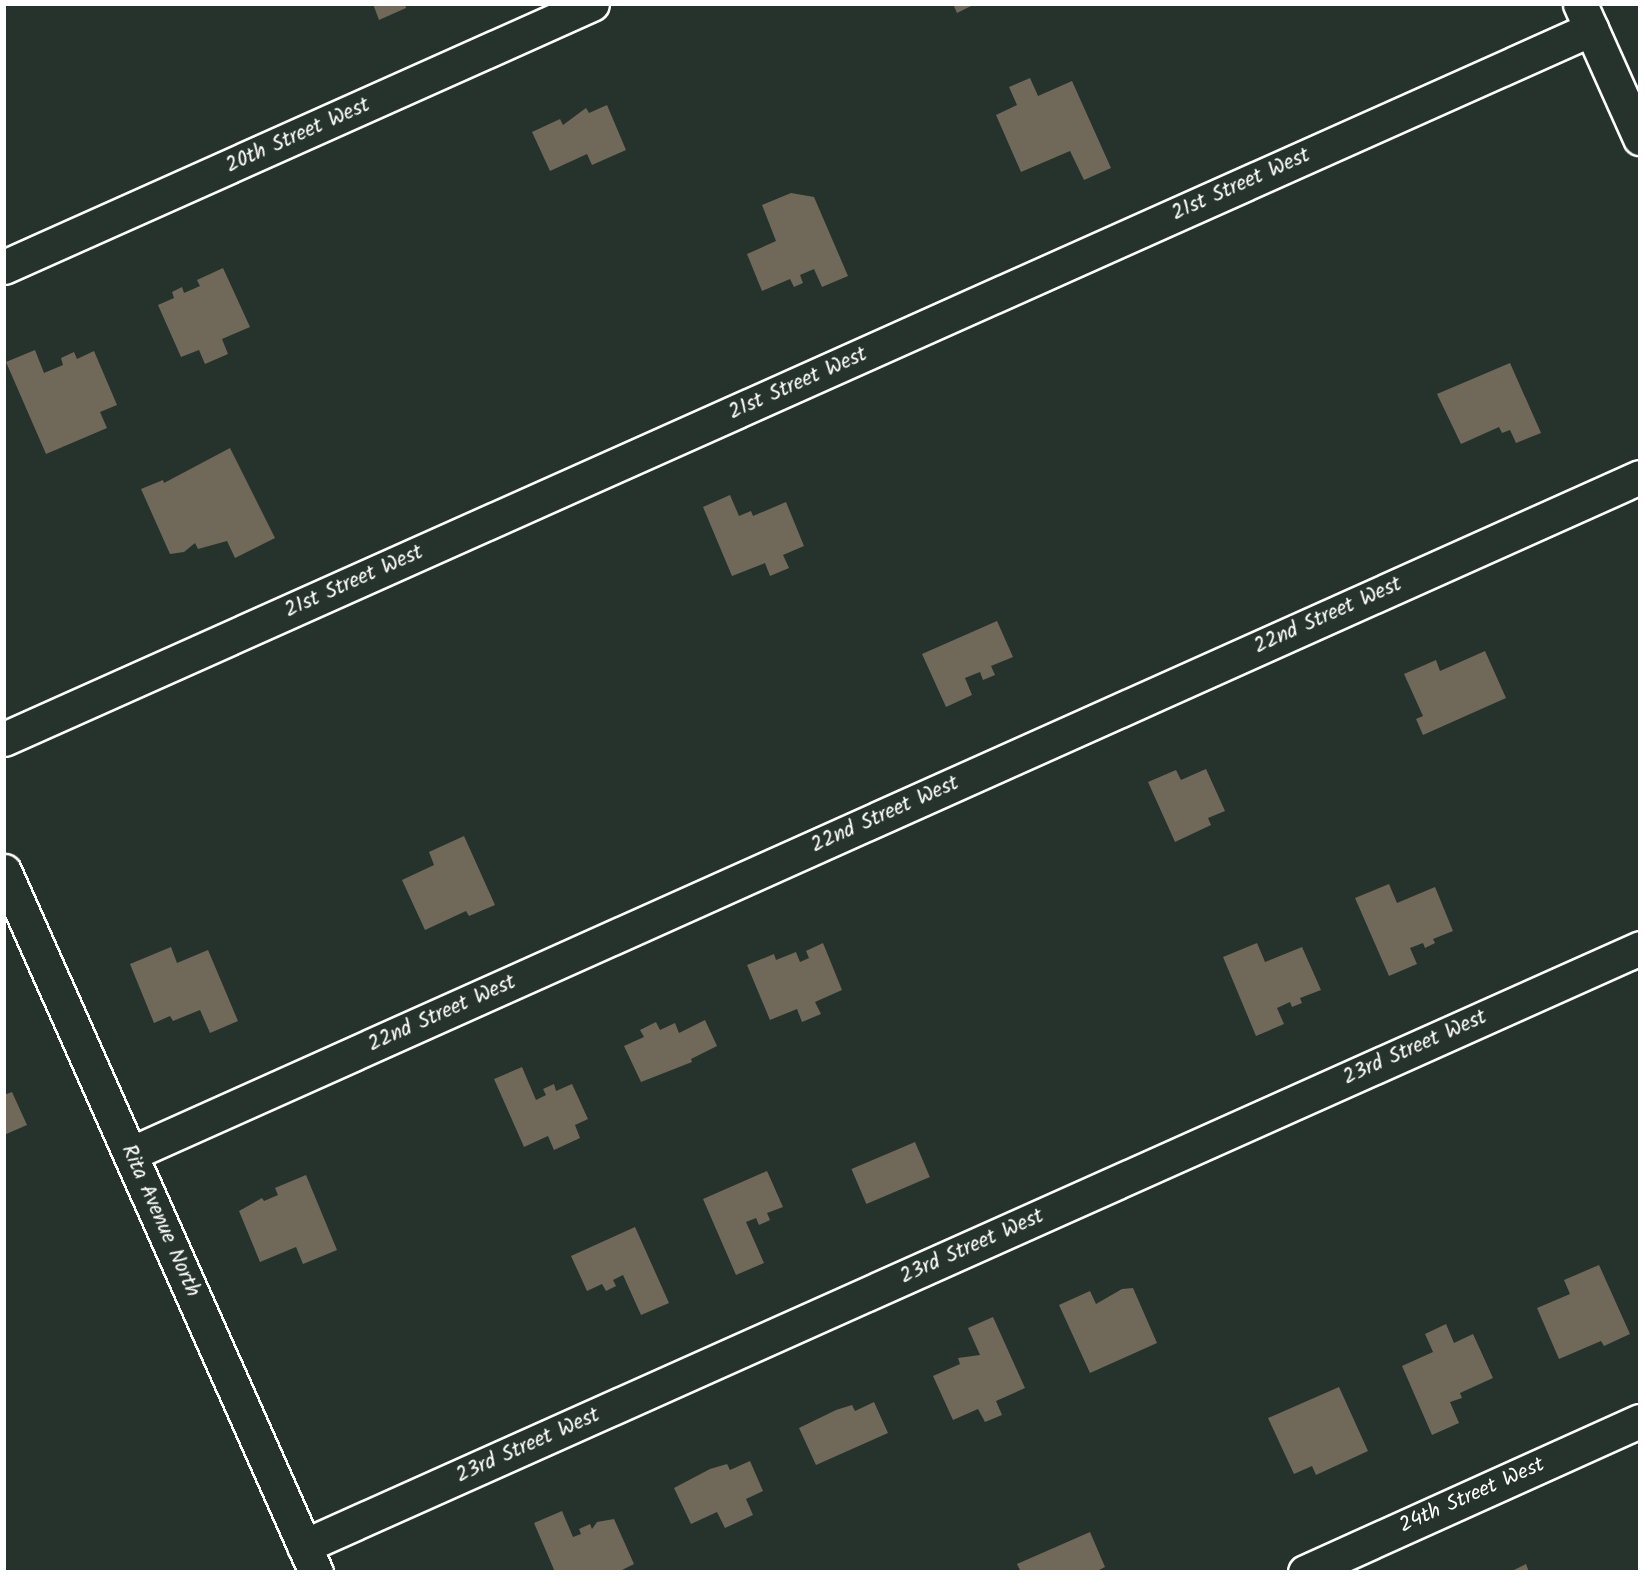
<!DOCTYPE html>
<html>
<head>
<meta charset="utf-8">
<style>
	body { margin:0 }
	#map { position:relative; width:1644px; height:1576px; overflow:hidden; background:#26332d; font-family:Kalam,sans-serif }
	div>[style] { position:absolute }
	.building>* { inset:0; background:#706858; transform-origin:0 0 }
	.roads { filter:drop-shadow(2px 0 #fff) drop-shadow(-2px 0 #fff) drop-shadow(0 2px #fff) drop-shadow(0 -2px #fff) }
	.minor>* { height:33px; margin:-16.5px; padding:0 16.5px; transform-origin:16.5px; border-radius:16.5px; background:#26332d }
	span { translate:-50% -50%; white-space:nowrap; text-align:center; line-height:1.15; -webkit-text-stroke:5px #26332d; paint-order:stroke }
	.street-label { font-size:21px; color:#fff }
	.frame { position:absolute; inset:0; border:6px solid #fff; pointer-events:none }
</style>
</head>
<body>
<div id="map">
	<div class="building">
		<div style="clip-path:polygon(373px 4px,405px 4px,406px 8px,379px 20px)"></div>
		<div style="clip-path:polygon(953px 4px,975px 4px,957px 13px)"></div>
		<div style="clip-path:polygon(1030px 78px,1038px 96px,1072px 81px,1111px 168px,1084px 180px,1070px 151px,1021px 172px,996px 115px,1017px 105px,1009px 87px)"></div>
		<div style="clip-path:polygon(607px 105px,626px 150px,592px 165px,587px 154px,550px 171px,532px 132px,560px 119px,563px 125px,586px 108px,589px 113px)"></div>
		<div style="clip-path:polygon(791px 193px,814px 197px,848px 276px,822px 287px,814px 269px,800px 275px,803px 283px,794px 287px,790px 279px,762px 291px,747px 254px,776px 241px,762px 205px)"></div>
		<div style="clip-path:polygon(223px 268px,250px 327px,222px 339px,228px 354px,205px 364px,199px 350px,181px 357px,158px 305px,174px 298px,172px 292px,182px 287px,184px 293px,200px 286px,197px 280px)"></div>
		<div style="clip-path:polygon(35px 350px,44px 373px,63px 365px,61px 358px,74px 352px,77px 359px,94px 351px,117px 405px,100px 412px,107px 428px,46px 454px,6px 362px)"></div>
		<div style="clip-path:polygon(1510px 363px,1541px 433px,1516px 443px,1510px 430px,1502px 433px,1499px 427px,1461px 444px,1437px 394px)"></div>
		<div style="clip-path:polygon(230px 448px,275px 538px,235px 558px,227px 541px,198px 549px,195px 543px,184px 552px,170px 554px,141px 489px,163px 480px,164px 483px)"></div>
		<div style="clip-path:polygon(730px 495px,739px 516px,751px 511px,753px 516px,786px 502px,804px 546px,783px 555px,789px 568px,770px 576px,765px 563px,732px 576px,703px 507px)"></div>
		<div style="clip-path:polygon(997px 621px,1013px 657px,991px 666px,995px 675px,983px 680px,980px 672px,965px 678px,972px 695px,946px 707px,922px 654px)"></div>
		<div style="clip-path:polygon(1485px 651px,1506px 698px,1423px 735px,1416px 719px,1423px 716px,1404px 674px,1436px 660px,1440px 671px)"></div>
		<div style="clip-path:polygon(1206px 769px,1225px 811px,1208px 818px,1211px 825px,1175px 842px,1148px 782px,1176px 770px,1181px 780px)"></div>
		<div style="clip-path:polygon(464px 836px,495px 905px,469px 916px,466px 911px,425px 930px,402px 880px,434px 865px,429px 852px)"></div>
		<div style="clip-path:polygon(1389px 884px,1397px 903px,1435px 887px,1453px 931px,1433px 939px,1435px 943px,1425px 948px,1423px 943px,1410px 948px,1417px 964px,1389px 976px,1355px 898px)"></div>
		<div style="clip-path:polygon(823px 943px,842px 990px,815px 1002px,821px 1014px,802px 1022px,797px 1009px,770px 1020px,747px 965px,774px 954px,776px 960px,796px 952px,800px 962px,809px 958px,806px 951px)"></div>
		<div style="clip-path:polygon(1257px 943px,1265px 962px,1302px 947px,1321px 990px,1300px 998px,1302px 1003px,1292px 1007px,1290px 1002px,1277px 1008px,1284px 1024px,1256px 1036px,1223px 957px)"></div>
		<div style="clip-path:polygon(171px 947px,177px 963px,208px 950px,238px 1021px,210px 1033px,200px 1010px,173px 1021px,170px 1016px,154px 1023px,130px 964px)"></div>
		<div style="clip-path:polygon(705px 1020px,717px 1046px,691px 1059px,692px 1062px,641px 1082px,624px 1046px,644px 1037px,640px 1030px,656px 1022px,660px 1030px,675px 1023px,679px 1033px)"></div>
		<div style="clip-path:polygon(522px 1067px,536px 1100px,546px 1095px,543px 1089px,554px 1084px,556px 1091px,572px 1084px,588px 1119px,575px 1125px,580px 1138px,554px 1150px,548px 1136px,524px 1147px,494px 1079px)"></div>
		<div style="clip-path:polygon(12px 1092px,27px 1125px,4px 1135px,4px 1095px)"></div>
		<div style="left:915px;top:1142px;width:38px;height:69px;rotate:67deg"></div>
		<div style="clip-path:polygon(767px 1171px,783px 1207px,767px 1213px,770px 1220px,759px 1225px,756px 1218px,746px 1222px,764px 1263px,736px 1275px,703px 1199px)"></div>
		<div style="clip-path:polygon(306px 1175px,337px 1250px,303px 1264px,296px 1247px,260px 1262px,239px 1211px,262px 1198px,264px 1201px,278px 1195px,275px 1188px)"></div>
		<div style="clip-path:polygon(635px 1227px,669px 1303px,641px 1315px,623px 1275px,613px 1280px,616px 1286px,606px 1291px,602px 1284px,587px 1291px,571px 1256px)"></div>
		<div style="clip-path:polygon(1599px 1265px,1630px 1334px,1604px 1346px,1601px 1341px,1559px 1359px,1537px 1308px,1570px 1294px,1564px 1280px)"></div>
		<div style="clip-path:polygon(1133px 1288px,1157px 1343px,1090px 1373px,1059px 1305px,1090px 1291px,1096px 1304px,1122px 1289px)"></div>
		<div style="clip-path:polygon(993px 1317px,1025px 1388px,996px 1401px,1002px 1415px,985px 1422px,978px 1409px,953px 1420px,933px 1376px,960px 1364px,958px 1358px,980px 1355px,968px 1328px)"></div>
		<div style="clip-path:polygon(1446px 1324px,1454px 1343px,1473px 1334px,1493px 1378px,1460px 1393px,1462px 1398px,1450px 1402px,1459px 1423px,1432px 1435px,1402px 1366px,1433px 1352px,1425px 1334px)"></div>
		<div style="clip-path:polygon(1339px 1387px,1368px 1451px,1316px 1475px,1312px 1466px,1294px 1474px,1268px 1418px)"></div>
		<div style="clip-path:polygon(874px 1402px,888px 1433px,816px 1465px,799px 1428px,836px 1410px,852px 1405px,855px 1411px)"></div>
		<div style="clip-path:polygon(750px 1461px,763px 1491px,746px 1499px,753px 1515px,725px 1528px,717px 1512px,691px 1524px,674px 1488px,710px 1469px,727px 1464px,730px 1470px)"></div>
		<div style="clip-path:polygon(562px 1511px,573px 1537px,581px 1534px,579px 1529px,590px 1524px,592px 1529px,597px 1522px,614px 1519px,634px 1564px,618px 1572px,555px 1572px,534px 1523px)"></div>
		<div style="clip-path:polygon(1090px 1532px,1105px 1567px,1095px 1572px,1021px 1572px,1017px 1564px)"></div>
		<div style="clip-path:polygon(1526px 1564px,1529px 1572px,1510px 1572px)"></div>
	</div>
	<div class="roads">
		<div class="minor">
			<div style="left:1580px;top:4px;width:147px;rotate:65.9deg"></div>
			<div style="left:4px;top:267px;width:644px;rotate:-24.1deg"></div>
			<div style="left:4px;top:739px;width:1739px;rotate:-24.1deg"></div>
			<div style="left:4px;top:871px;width:767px;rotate:66.01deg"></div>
			<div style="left:130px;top:1154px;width:1655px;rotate:-24.15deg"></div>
			<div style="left:304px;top:1546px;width:1464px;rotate:-24.11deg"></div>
			<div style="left:1305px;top:1572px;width:367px;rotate:-24.3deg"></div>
		</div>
	</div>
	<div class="street-label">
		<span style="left:298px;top:136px;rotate:-24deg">20th Street West</span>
		<span style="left:1241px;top:185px;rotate:-24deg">21st Street West</span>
		<span style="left:798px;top:384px;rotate:-24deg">21st Street West</span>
		<span style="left:354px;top:582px;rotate:-24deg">21st Street West</span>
		<span style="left:1328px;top:616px;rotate:-24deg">22nd Street West</span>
		<span style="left:885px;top:815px;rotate:-24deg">22nd Street West</span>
		<span style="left:442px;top:1014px;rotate:-24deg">22nd Street West</span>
		<span style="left:1415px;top:1048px;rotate:-24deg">23rd Street West</span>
		<span style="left:160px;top:1221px;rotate:66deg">Rita Avenue North</span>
		<span style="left:972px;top:1247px;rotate:-24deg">23rd Street West</span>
		<span style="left:528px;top:1446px;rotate:-24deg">23rd Street West</span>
		<span style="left:1472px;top:1496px;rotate:-24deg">24th Street West</span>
	</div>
	<div class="frame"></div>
</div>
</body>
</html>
